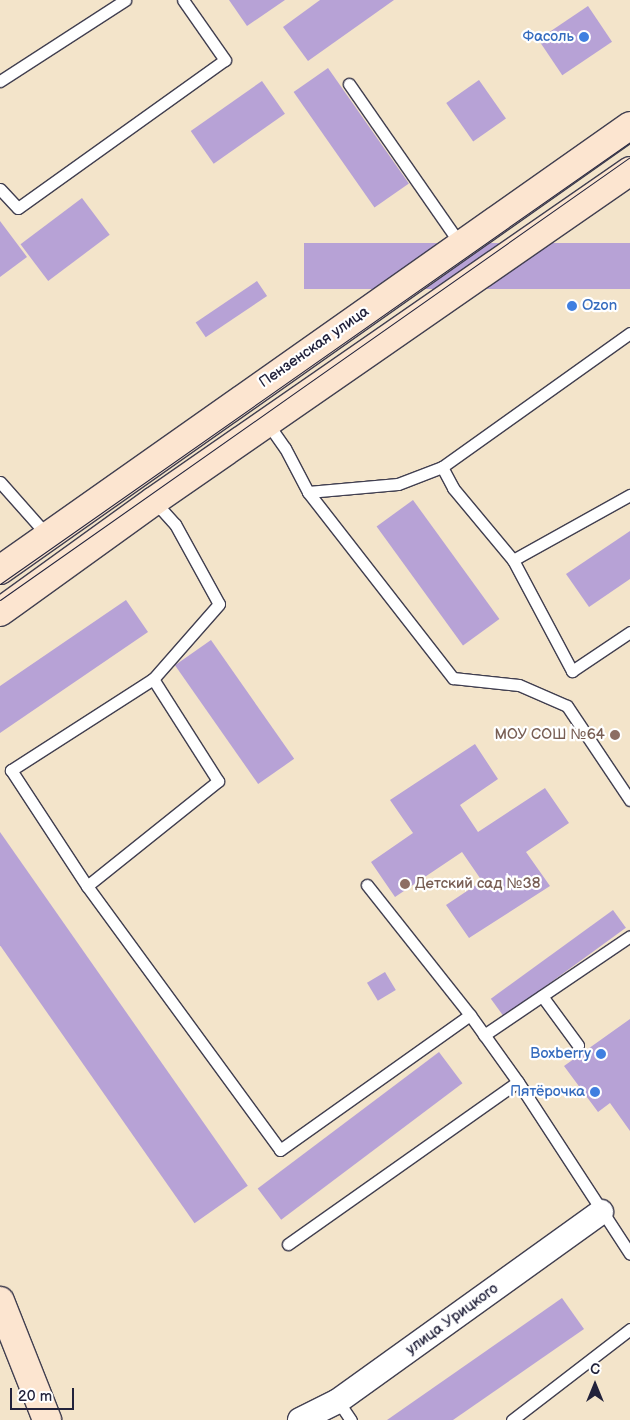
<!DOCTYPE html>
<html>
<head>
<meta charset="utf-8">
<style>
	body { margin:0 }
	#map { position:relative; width:630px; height:1420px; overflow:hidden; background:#f3e4ca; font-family:"Balsamiq Sans",sans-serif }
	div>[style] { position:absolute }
	.building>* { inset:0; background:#b7a2d6; transform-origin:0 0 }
	.roads { filter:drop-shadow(1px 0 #413f50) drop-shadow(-1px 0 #413f50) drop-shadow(0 1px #413f50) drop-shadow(0 -1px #413f50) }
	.service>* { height:11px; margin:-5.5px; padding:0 5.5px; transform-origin:5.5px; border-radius:5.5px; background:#fff }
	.minor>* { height:24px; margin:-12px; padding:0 12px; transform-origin:12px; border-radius:12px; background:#fff }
	.secondary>* { height:28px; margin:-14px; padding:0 14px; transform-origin:14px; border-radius:14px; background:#fce5d0 }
	.tram>* { height:1px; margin:-0.5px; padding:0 0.5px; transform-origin:0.5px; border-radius:0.5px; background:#22223b }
	.dots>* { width:14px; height:14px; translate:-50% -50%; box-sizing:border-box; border:2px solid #fff; border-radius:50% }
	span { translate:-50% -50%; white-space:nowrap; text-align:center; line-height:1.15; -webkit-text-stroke:4.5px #fff; paint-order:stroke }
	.shop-label { font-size:15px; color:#366cbe }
	.right { translate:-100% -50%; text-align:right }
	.left { translate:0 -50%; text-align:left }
	.street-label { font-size:15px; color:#22223b }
	.education-label { font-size:15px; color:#785e54 }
	.north { position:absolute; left:570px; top:1360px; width:50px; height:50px; -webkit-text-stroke:4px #fff; paint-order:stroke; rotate:0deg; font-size:14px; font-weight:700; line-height:20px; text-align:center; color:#22223b }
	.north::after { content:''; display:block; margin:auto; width:18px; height:22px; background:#22223b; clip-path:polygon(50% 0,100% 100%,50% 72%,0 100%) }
	.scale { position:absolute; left:10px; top:1388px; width:64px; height:22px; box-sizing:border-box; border:2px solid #22223b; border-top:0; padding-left:6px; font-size:15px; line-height:18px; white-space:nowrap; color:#22223b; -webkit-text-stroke:4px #fff; paint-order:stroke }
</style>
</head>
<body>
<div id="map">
	<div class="building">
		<div style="clip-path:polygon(229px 0,285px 0,247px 26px)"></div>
		<div style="clip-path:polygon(320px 0,394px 0,308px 61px,283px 27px)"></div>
		<div style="left:588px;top:6px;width:43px;height:60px;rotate:56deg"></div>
		<div style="left:328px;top:68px;width:141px;height:42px;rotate:55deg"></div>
		<div style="left:479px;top:80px;width:47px;height:40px;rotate:55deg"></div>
		<div style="left:262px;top:81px;width:40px;height:87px;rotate:55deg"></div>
		<div style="left:82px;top:198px;width:46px;height:77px;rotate:53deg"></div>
		<div style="clip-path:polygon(0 221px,27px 257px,0 277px)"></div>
		<div style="left:630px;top:243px;width:46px;height:326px;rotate:90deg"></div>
		<div style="left:257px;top:281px;width:18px;height:74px;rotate:56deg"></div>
		<div style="left:413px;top:500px;width:147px;height:45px;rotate:54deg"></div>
		<div style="clip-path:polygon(630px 531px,630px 579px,589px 607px,566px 574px)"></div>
		<div style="clip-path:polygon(126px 600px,148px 632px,0 733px,0 686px)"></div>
		<div style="left:211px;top:640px;width:145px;height:44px;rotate:55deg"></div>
		<div style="clip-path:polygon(475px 744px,498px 779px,460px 805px,478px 832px,545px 788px,569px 823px,526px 852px,550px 886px,469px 938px,446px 905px,482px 881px,462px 852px,395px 897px,371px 862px,413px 833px,390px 800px)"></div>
		<div style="left:0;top:832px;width:432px;height:65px;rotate:55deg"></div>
		<div style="left:613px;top:910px;width:22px;height:151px;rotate:54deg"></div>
		<div style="left:385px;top:972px;width:21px;height:21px;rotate:59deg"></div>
		<div style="clip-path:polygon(630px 1019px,630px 1131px,610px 1103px,598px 1112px,564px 1066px)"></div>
		<div style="left:439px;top:1052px;width:39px;height:227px;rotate:53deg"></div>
		<div style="clip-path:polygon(562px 1298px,584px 1329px,453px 1420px,387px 1420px)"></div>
	</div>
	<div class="roads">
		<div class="service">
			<div style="left:0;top:81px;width:149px;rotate:-32.9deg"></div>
			<div style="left:349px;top:84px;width:195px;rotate:55.2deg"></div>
			<div style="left:0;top:189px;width:26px;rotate:47deg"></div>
			<div style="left:18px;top:208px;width:254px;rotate:-35.6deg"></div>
			<div style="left:225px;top:60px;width:73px;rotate:-125deg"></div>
			<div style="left:630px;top:333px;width:231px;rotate:144.5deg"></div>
			<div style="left:442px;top:467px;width:24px;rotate:62deg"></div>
			<div style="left:453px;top:488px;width:94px;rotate:50.2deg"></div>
			<div style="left:513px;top:560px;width:126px;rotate:62deg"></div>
			<div style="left:572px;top:671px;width:70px;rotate:-33.9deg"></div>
			<div style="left:268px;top:424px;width:29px;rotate:55deg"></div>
			<div style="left:285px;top:448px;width:50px;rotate:62.4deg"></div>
			<div style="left:308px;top:492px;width:236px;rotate:52.1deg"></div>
			<div style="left:453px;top:678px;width:66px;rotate:6.1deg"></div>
			<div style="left:519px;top:685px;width:52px;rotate:23.6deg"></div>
			<div style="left:567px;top:706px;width:113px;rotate:56.2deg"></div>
			<div style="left:0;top:482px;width:72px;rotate:48.4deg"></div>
			<div style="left:308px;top:492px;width:90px;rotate:-5.1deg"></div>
			<div style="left:398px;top:484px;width:47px;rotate:-21.1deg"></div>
			<div style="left:154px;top:501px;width:31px;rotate:48deg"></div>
			<div style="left:175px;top:524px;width:91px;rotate:61.2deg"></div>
			<div style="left:219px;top:604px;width:100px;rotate:131.3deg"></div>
			<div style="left:153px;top:679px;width:169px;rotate:147.3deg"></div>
			<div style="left:11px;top:770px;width:139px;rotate:56.8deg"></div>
			<div style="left:87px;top:886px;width:327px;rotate:53.8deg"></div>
			<div style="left:280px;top:1150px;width:233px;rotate:-35.4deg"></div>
			<div style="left:470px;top:1015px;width:82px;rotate:54.4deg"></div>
			<div style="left:518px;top:1082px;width:205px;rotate:56.9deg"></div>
			<div style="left:513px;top:560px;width:134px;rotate:-29.1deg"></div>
			<div style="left:367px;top:885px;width:166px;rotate:51.6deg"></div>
			<div style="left:87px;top:886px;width:168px;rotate:-38.7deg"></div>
			<div style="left:218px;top:781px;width:121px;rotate:-122.5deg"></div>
			<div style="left:542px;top:996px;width:61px;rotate:53.7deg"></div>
			<div style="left:484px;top:1035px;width:176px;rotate:-34.1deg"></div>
			<div style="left:288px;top:1244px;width:281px;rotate:-35.2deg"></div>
			<div style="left:338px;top:1401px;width:23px;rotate:56deg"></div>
			<div style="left:512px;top:1420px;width:149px;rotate:-37.6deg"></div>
		</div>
		<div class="minor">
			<div style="left:300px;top:1420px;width:42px;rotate:-26.6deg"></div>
			<div style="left:338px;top:1401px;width:324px;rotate:-35.7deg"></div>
		</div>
		<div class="secondary">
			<div style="left:0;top:570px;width:771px;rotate:-35.17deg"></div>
			<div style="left:0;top:612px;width:190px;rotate:-35.8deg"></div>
			<div style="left:154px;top:501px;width:579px;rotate:-34.73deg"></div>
			<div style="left:0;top:1301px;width:128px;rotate:68.4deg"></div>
		</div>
	</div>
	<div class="tram">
		<div style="left:0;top:584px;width:770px;rotate:-35.05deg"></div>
		<div style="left:0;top:600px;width:770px;rotate:-35.11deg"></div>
	</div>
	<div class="dots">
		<div style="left:584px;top:37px;background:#3f7fe0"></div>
		<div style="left:572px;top:306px;background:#3f7fe0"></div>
		<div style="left:615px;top:735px;background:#8d6e63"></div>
		<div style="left:405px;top:884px;background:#8d6e63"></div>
		<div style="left:601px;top:1054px;background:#3f7fe0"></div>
		<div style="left:595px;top:1092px;background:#3f7fe0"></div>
	</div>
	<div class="shop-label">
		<span class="right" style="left:574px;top:37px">Фасоль</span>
		<span class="left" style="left:582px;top:306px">Ozon</span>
		<span class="right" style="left:591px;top:1054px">Boxberry</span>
		<span class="right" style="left:585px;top:1092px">Пятёрочка</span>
	</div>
	<div class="street-label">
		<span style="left:314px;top:347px;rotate:-35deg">Пензенская улица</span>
		<span style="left:452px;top:1319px;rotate:-36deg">улица Урицкого</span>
	</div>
	<div class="education-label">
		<span class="right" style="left:605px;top:735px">МОУ СОШ №64</span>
		<span class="left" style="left:415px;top:884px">Детский сад №38</span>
	</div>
	<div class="north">С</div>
	<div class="scale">20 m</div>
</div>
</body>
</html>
